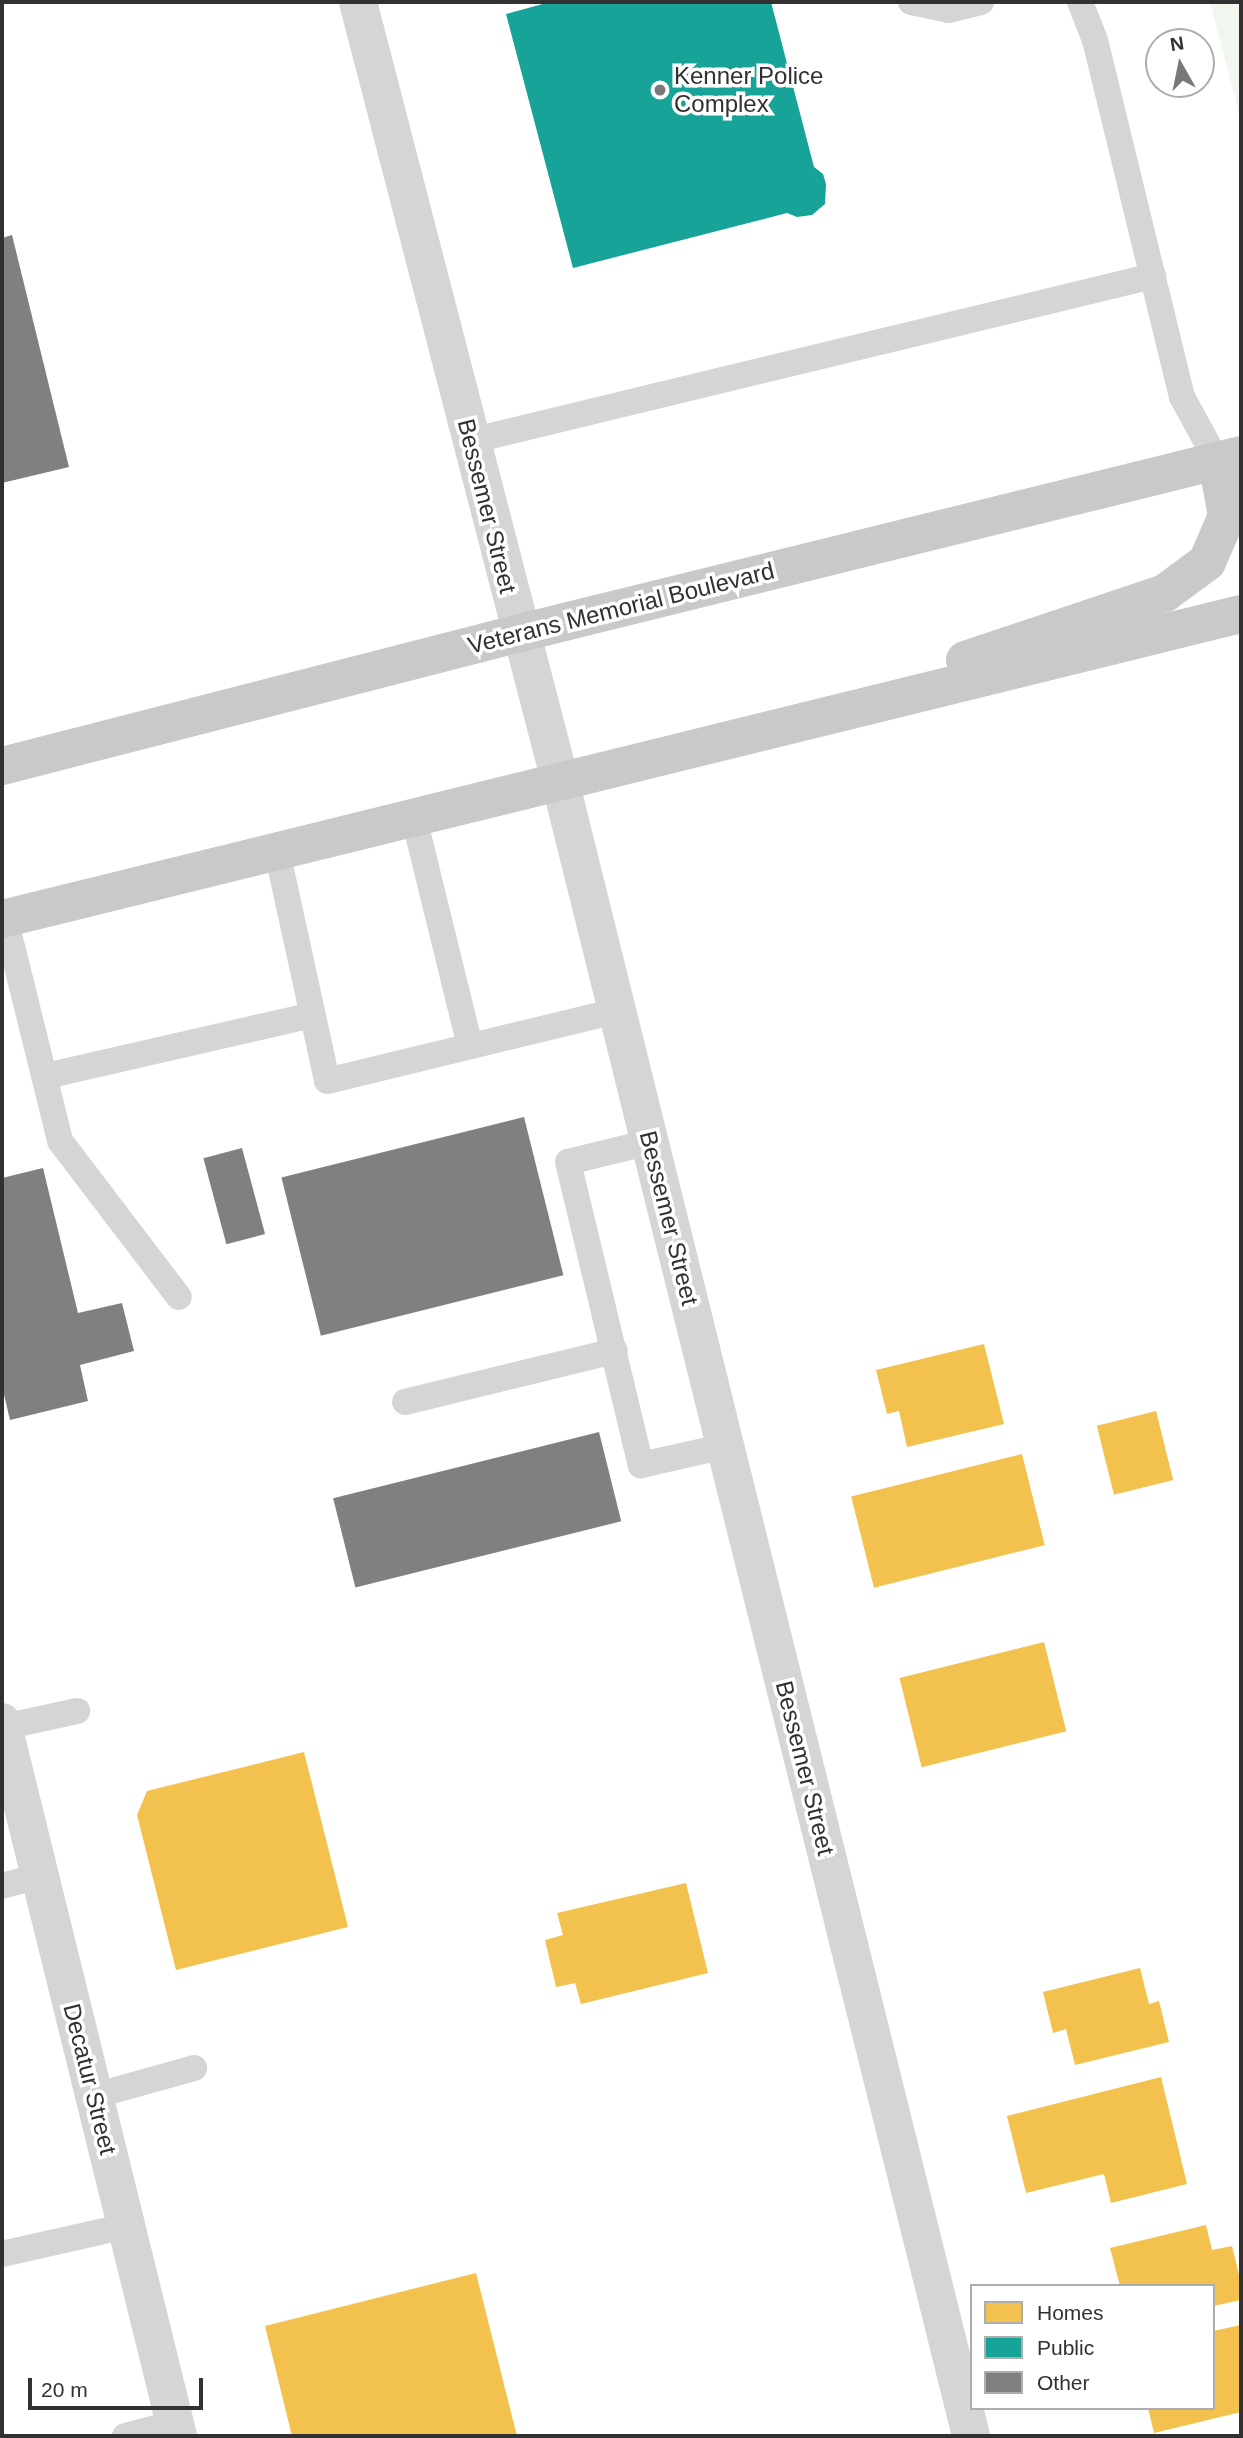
<!DOCTYPE html>
<html>
<head>
<meta charset="utf-8">
<style>
	body { margin:0 }
	#map { position:relative; width:1243px; height:2438px; overflow:hidden; background:#fff; font-family:Arial,sans-serif }
	div>[style] { position:absolute }
	.green>* { inset:0; background:#f1f6ee }
	.homes>* { inset:0; background:#f2c14e; transform-origin:0 0 }
	.public>* { inset:0; background:#17a398 }
	.building>* { inset:0; background:#808080; transform-origin:0 0 }
	.service>* { height:26px; margin:-13px; padding:0 13px; transform-origin:13px; border-radius:13px; background:#d5d5d5 }
	.minor>* { height:38px; margin:-19px; padding:0 19px; transform-origin:19px; border-radius:19px; background:#d5d5d5 }
	.primary>* { height:38px; margin:-19px; padding:0 19px; transform-origin:19px; border-radius:19px; background:#c9c9c9 }
	.dots>* { width:19px; height:19px; translate:-50% -50%; box-sizing:border-box; border:4px solid #fff; border-radius:50% }
	span { translate:-50% -50%; white-space:nowrap; text-align:center; line-height:1.15; -webkit-text-stroke:7px #fff; paint-order:stroke }
	.poi-label { font-size:24px; color:#313131 }
	.left { translate:0 -50%; text-align:left }
	.street-label { font-size:24px; color:#313131 }
	.frame { position:absolute; inset:0; border:4px solid #313131; pointer-events:none }
	.legend { position:absolute; left:970px; top:2284px; width:245px; height:126px; box-sizing:border-box; background:#fff; border:2px solid #adadad; margin:0; padding:9px 12px; list-style:none; font-size:21px; color:#313131 }
	.legend li { display:flex; align-items:center; gap:14px; height:35px }
	.legend b { width:35px; border:2px solid #adadad }
	.north { position:absolute; left:1145px; top:28px; width:70px; height:70px; box-sizing:border-box; background:#fff; border:2px solid #adadad; border-radius:50%; rotate:351deg; font-size:19px; font-weight:700; line-height:28px; text-align:center; color:#313131 }
	.north::after { content:''; display:block; margin:auto; width:24px; height:32px; background:#797979; clip-path:polygon(50% 0,100% 100%,50% 72%,0 100%) }
	.scale { position:absolute; left:28px; top:2378px; width:175px; height:32px; box-sizing:border-box; border:4px solid #313131; border-top:0; padding-left:9px; font-size:21px; line-height:24px; white-space:nowrap; color:#313131; -webkit-text-stroke:5px #fff; paint-order:stroke }
</style>
</head>
<body>
<div id="map">
	<div class="green">
		<div style="clip-path:polygon(1210px 2px,1241px 2px,1241px 121px)"></div>
	</div>
	<div class="homes">
		<div style="clip-path:polygon(984px 1344px,1004px 1424px,907px 1447px,899px 1411px,887px 1414px,876px 1370px)"></div>
		<div style="left:1156px;top:1411px;width:71px;height:61px;rotate:76deg"></div>
		<div style="left:1022px;top:1454px;width:94px;height:176px;rotate:76deg"></div>
		<div style="left:1044px;top:1642px;width:92px;height:149px;rotate:76deg"></div>
		<div style="clip-path:polygon(304px 1752px,348px 1927px,176px 1970px,137px 1815px,147px 1791px)"></div>
		<div style="clip-path:polygon(686px 1883px,708px 1973px,581px 2004px,575px 1983px,556px 1987px,545px 1940px,563px 1935px,557px 1913px)"></div>
		<div style="clip-path:polygon(1140px 1968px,1149px 2004px,1159px 2001px,1169px 2042px,1075px 2065px,1066px 2029px,1053px 2033px,1043px 1992px)"></div>
		<div style="clip-path:polygon(1161px 2077px,1187px 2184px,1111px 2203px,1104px 2174px,1026px 2193px,1007px 2116px)"></div>
		<div style="clip-path:polygon(1206px 2225px,1212px 2250px,1232px 2246px,1241px 2283px,1241px 2300px,1213px 2306px,1213px 2286px,1120px 2286px,1110px 2248px)"></div>
		<div style="clip-path:polygon(476px 2273px,517px 2436px,292px 2436px,265px 2326px)"></div>
		<div style="clip-path:polygon(1241px 2325px,1241px 2412px,1154px 2433px,1148px 2408px,1213px 2408px,1213px 2331px)"></div>
	</div>
	<div class="public">
		<div style="clip-path:polygon(550px 2px,771px 2px,814px 167px,823px 174px,826px 184px,825px 204px,812px 215px,797px 217px,787px 213px,573px 268px,506px 14px)"></div>
	</div>
	<div class="building">
		<div style="clip-path:polygon(12px 235px,69px 467px,2px 483px,2px 238px)"></div>
		<div style="left:524px;top:1117px;width:163px;height:250px;rotate:76deg"></div>
		<div style="left:242px;top:1148px;width:89px;height:40px;rotate:75deg"></div>
		<div style="clip-path:polygon(43px 1168px,78px 1313px,122px 1303px,134px 1351px,80px 1365px,88px 1401px,10px 1420px,2px 1386px,2px 1178px)"></div>
		<div style="left:599px;top:1432px;width:92px;height:274px;rotate:76deg"></div>
	</div>
	<div class="service">
		<div style="left:911px;top:2px;width:39px;rotate:12deg"></div>
		<div style="left:949px;top:10px;width:33px;rotate:-14deg"></div>
		<div style="left:1080px;top:2px;width:41px;rotate:68.5deg"></div>
		<div style="left:1095px;top:40px;width:367px;rotate:76.3deg"></div>
		<div style="left:1182px;top:397px;width:73px;rotate:61.3deg"></div>
		<div style="left:470px;top:441px;width:703px;rotate:-13.58deg"></div>
		<div style="left:414px;top:818px;width:235px;rotate:76.2deg"></div>
		<div style="left:277px;top:851px;width:235px;rotate:77.7deg"></div>
		<div style="left:327px;top:1081px;width:298px;rotate:-13.6deg"></div>
		<div style="left:5px;top:918px;width:230px;rotate:76.1deg"></div>
		<div style="left:60px;top:1141px;width:196px;rotate:52.7deg"></div>
		<div style="left:46px;top:1076px;width:273px;rotate:-12.9deg"></div>
		<div style="left:650px;top:1142px;width:84px;rotate:166.3deg"></div>
		<div style="left:568px;top:1162px;width:312px;rotate:76.5deg"></div>
		<div style="left:641px;top:1465px;width:86px;rotate:-12.7deg"></div>
		<div style="left:405px;top:1402px;width:216px;rotate:-13.7deg"></div>
		<div style="left:3px;top:1727px;width:76px;rotate:-12.2deg"></div>
		<div style="left:2px;top:1886px;width:38px;rotate:-15deg"></div>
		<div style="left:94px;top:2096px;width:104px;rotate:-15.6deg"></div>
		<div style="left:2px;top:2254px;width:127px;rotate:-12.7deg"></div>
		<div style="left:125px;top:2436px;width:52px;rotate:-14.6deg"></div>
	</div>
	<div class="minor">
		<div style="left:358px;top:2px;width:805px;rotate:75.46deg"></div>
		<div style="left:560px;top:781px;width:1705px;rotate:76.05deg"></div>
		<div style="left:2px;top:1722px;width:735px;rotate:76.15deg"></div>
	</div>
	<div class="primary">
		<div style="left:965px;top:660px;width:211px;rotate:-18.5deg"></div>
		<div style="left:1165px;top:593px;width:52px;rotate:-36.4deg"></div>
		<div style="left:1207px;top:562px;width:50px;rotate:-66.5deg"></div>
		<div style="left:1227px;top:516px;width:56px;rotate:-100.3deg"></div>
		<div style="left:2px;top:766px;width:535px;rotate:-14.4deg"></div>
		<div style="left:520px;top:633px;width:743px;rotate:-13.87deg"></div>
		<div style="left:2px;top:919px;width:1276px;rotate:-13.83deg"></div>
	</div>
	<div class="dots">
		<div style="left:660px;top:90px;background:#797979"></div>
	</div>
	<div class="poi-label">
		<span class="left" style="left:674px;top:90px">Kenner Police<br>Complex</span>
	</div>
	<div class="street-label">
		<span style="left:487px;top:506px;rotate:76deg">Bessemer Street</span>
		<span style="left:621px;top:608px;rotate:-14deg">Veterans Memorial Boulevard</span>
		<span style="left:669px;top:1218px;rotate:76deg">Bessemer Street</span>
		<span style="left:805px;top:1768px;rotate:76deg">Bessemer Street</span>
		<span style="left:90px;top:2079px;rotate:76deg">Decatur Street</span>
	</div>
	<div class="frame"></div>
	<ul class="legend">
	<li><b style="height:19px;background:#f2c14e"></b>Homes</li>
	<li><b style="height:19px;background:#17a398"></b>Public</li>
	<li><b style="height:19px;background:#808080"></b>Other</li>
	</ul>
	<div class="north">N</div>
	<div class="scale">20 m</div>
</div>
</body>
</html>
